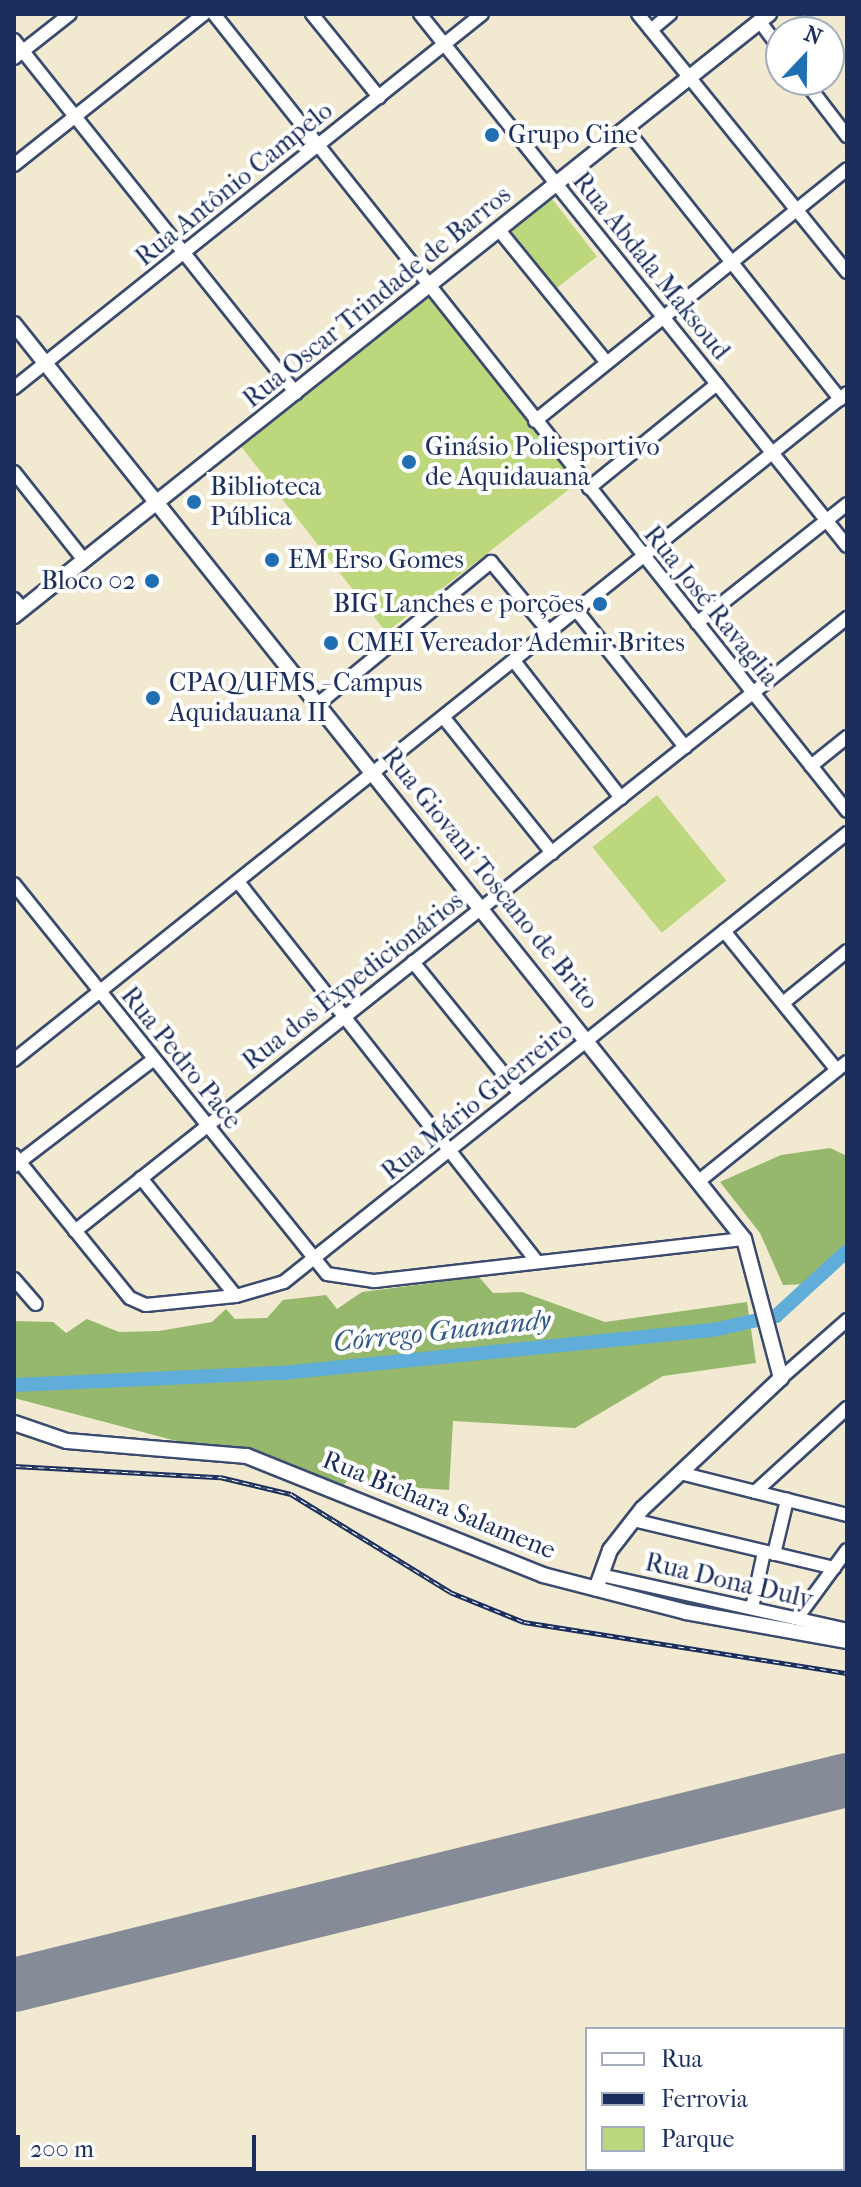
<!DOCTYPE html>
<html>
<head>
<meta charset="utf-8">
<style>
	body { margin:0 }
	#map { position:relative; width:861px; height:2187px; overflow:hidden; background:#f1e9d0; font-family:"IM FELL French Canon",serif }
	div>[style] { position:absolute }
	.green>* { inset:0; background:#bdd77c; transform-origin:0 0 }
	.forest>* { inset:0; background:#96b86c }
	.river>* { height:14px; margin:-7px; padding:0 7px; transform-origin:7px; border-radius:7px; background:#60add9 }
	.runway>* { height:54px; margin:-27px; padding:0 27px; transform-origin:27px; border-radius:27px; background:#868c97 }
	.roads { filter:drop-shadow(2px 0 #3b4b6f) drop-shadow(-2px 0 #3b4b6f) drop-shadow(0 2px #3b4b6f) drop-shadow(0 -2px #3b4b6f) }
	.minor>* { height:12px; margin:-6px; padding:0 6px; transform-origin:6px; border-radius:6px; background:#fff }
	.major>* { height:14px; margin:-7px; padding:0 7px; transform-origin:7px; border-radius:7px; background:#fff }
	.rail>* { height:5px; margin-top:-2.5px; transform-origin:0; background:repeating-linear-gradient(90deg,#fff 0 6px,#1b2f5e 0 12px); box-sizing:border-box; border-block:2px solid #1b2f5e }
	.dots>* { width:22px; height:22px; translate:-50% -50%; box-sizing:border-box; border:4px solid #fff; border-radius:50% }
	span { translate:-50% -50%; white-space:nowrap; text-align:center; line-height:1.15; -webkit-text-stroke:8px #fff; paint-order:stroke }
	.poi-label { font-size:26px; color:#1b2f5e }
	.left { translate:0 -50%; text-align:left }
	.right { translate:-100% -50%; text-align:right }
	.street-label { font-size:26px; color:#1b2f5e }
	.water-label { font-size:28px; color:#335b89; font-style:italic }
	.frame { position:absolute; inset:0; border:16px solid #1b2f5e; pointer-events:none }
	.legend { position:absolute; left:585px; top:2027px; width:260px; height:144px; box-sizing:border-box; background:#fff; border:2px solid #a4acbf; margin:0; padding:10px 14px; list-style:none; font-size:24px; color:#1b2f5e }
	.legend li { display:flex; align-items:center; gap:16px; height:40px }
	.legend b { width:40px; border:2px solid #a4acbf }
	.north { position:absolute; left:765px; top:16px; width:80px; height:80px; box-sizing:border-box; background:#fff; border:2px solid #a4acbf; border-radius:50%; rotate:22deg; font-size:22px; font-weight:700; line-height:32px; text-align:center; color:#1b2f5e }
	.north::after { content:''; display:block; margin:auto; width:28px; height:36px; background:#1f6fb2; clip-path:polygon(50% 0,100% 100%,50% 72%,0 100%) }
	.scale { position:absolute; left:16px; top:2135px; width:240px; height:36px; box-sizing:border-box; border:4px solid #1b2f5e; border-top:0; padding-left:10px; font-size:24px; line-height:28px; white-space:nowrap; color:#1b2f5e; -webkit-text-stroke:6px #fff; paint-order:stroke }
</style>
</head>
<body>
<div id="map">
	<div class="green">
		<div style="left:552px;top:199px;width:73px;height:53px;rotate:52deg"></div>
		<div style="left:431px;top:290px;width:242px;height:246px;rotate:52deg"></div>
		<div style="left:657px;top:795px;width:110px;height:83px;rotate:51deg"></div>
	</div>
	<div class="forest">
		<div style="clip-path:polygon(830px 1148px,847px 1156px,847px 1243px,807px 1284px,783px 1285px,760px 1233px,720px 1182px,781px 1155px)"></div>
		<div style="clip-path:polygon(479px 1277px,493px 1293px,522px 1292px,605px 1322px,747px 1302px,756px 1363px,663px 1376px,575px 1428px,453px 1421px,449px 1490px,406px 1487px,403px 1479px,386px 1485px,351px 1478px,343px 1485px,14px 1398px,14px 1321px,53px 1322px,66px 1333px,87px 1319px,119px 1332px,159px 1331px,212px 1322px,226px 1309px,235px 1319px,267px 1318px,283px 1300px,326px 1295px,337px 1309px,362px 1292px)"></div>
	</div>
	<div class="river">
		<div style="left:14px;top:1385px;width:268px;rotate:-2.6deg"></div>
		<div style="left:282px;top:1373px;width:433px;rotate:-5.7deg"></div>
		<div style="left:713px;top:1330px;width:65px;rotate:-12.5deg"></div>
		<div style="left:776px;top:1316px;width:96px;rotate:-42.5deg"></div>
	</div>
	<div class="runway">
		<div style="left:14px;top:1985px;width:858px;rotate:-13.83deg"></div>
	</div>
	<div class="roads">
		<div class="minor">
			<div style="left:214px;top:14px;width:1018px;rotate:51.54deg"></div>
			<div style="left:312px;top:14px;width:107px;rotate:51.1deg"></div>
			<div style="left:420px;top:14px;width:682px;rotate:51.25deg"></div>
			<div style="left:638px;top:14px;width:332px;rotate:51deg"></div>
			<div style="left:760px;top:22px;width:35px;rotate:53deg"></div>
			<div style="left:651px;top:30px;width:25px;rotate:-40deg"></div>
			<div style="left:14px;top:40px;width:452px;rotate:51.4deg"></div>
			<div style="left:14px;top:58px;width:71px;rotate:-38.2deg"></div>
			<div style="left:804px;top:80px;width:71px;rotate:52.5deg"></div>
			<div style="left:626px;top:129px;width:345px;rotate:51.6deg"></div>
			<div style="left:14px;top:165px;width:243px;rotate:-38.5deg"></div>
			<div style="left:499px;top:230px;width:171px;rotate:50.9deg"></div>
			<div style="left:14px;top:388px;width:599px;rotate:-38.63deg"></div>
			<div style="left:535px;top:421px;width:401px;rotate:-38.9deg"></div>
			<div style="left:14px;top:472px;width:112px;rotate:51.5deg"></div>
			<div style="left:589px;top:488px;width:165px;rotate:-39.1deg"></div>
			<div style="left:14px;top:599px;width:13px;rotate:48deg"></div>
			<div style="left:577px;top:611px;width:174px;rotate:51.5deg"></div>
			<div style="left:697px;top:623px;width:191px;rotate:-38.4deg"></div>
			<div style="left:514px;top:661px;width:174px;rotate:52deg"></div>
			<div style="left:318px;top:704px;width:224px;rotate:-39.4deg"></div>
			<div style="left:491px;top:562px;width:92px;rotate:50.3deg"></div>
			<div style="left:444px;top:718px;width:173px;rotate:51.3deg"></div>
			<div style="left:811px;top:766px;width:46px;rotate:-38.9deg"></div>
			<div style="left:239px;top:883px;width:479px;rotate:51.8deg"></div>
			<div style="left:14px;top:884px;width:500px;rotate:51.25deg"></div>
			<div style="left:327px;top:1274px;width:48px;rotate:8.5deg"></div>
			<div style="left:374px;top:1281px;width:372px;rotate:-6.5deg"></div>
			<div style="left:724px;top:931px;width:179px;rotate:50.9deg"></div>
			<div style="left:413px;top:962px;width:170px;rotate:51deg"></div>
			<div style="left:783px;top:1003px;width:82px;rotate:-39.1deg"></div>
			<div style="left:14px;top:1060px;width:1067px;rotate:-38.68deg"></div>
			<div style="left:14px;top:1155px;width:184px;rotate:51deg"></div>
			<div style="left:130px;top:1298px;width:17px;rotate:24deg"></div>
			<div style="left:146px;top:1305px;width:90px;rotate:-5.7deg"></div>
			<div style="left:14px;top:1166px;width:176px;rotate:-37.4deg"></div>
			<div style="left:141px;top:1178px;width:151px;rotate:51.2deg"></div>
			<div style="left:236px;top:1296px;width:50px;rotate:-16.3deg"></div>
			<div style="left:284px;top:1282px;width:720px;rotate:-38.57deg"></div>
			<div style="left:699px;top:1181px;width:190px;rotate:-38.8deg"></div>
			<div style="left:75px;top:1231px;width:986px;rotate:-38.45deg"></div>
			<div style="left:14px;top:1279px;width:33px;rotate:49deg"></div>
			<div style="left:781px;top:1378px;width:88px;rotate:-41.3deg"></div>
			<div style="left:680px;top:1473px;width:172px;rotate:14.1deg"></div>
			<div style="left:755px;top:1492px;width:125px;rotate:-42.4deg"></div>
			<div style="left:633px;top:1520px;width:207px;rotate:13.4deg"></div>
			<div style="left:774px;top:1554px;width:56px;rotate:-76.5deg"></div>
			<div style="left:601px;top:1575px;width:252px;rotate:12.6deg"></div>
			<div style="left:752px;top:1608px;width:57px;rotate:-77.9deg"></div>
			<div style="left:797px;top:1618px;width:84px;rotate:-53.7deg"></div>
		</div>
		<div class="major">
			<div style="left:14px;top:324px;width:1171px;rotate:51.42deg"></div>
			<div style="left:744px;top:1239px;width:144px;rotate:75.1deg"></div>
			<div style="left:781px;top:1378px;width:191px;rotate:136.7deg"></div>
			<div style="left:642px;top:1509px;width:52px;rotate:128deg"></div>
			<div style="left:610px;top:1550px;width:41px;rotate:109.7deg"></div>
			<div style="left:14px;top:616px;width:966px;rotate:-38.57deg"></div>
			<div style="left:14px;top:1423px;width:56px;rotate:18.8deg"></div>
			<div style="left:67px;top:1441px;width:181px;rotate:4.8deg"></div>
			<div style="left:247px;top:1456px;width:319px;rotate:21.9deg"></div>
			<div style="left:543px;top:1575px;width:148px;rotate:14.5deg"></div>
			<div style="left:686px;top:1612px;width:164px;rotate:10.2deg"></div>
		</div>
	</div>
	<div class="rail">
		<div style="left:14px;top:1466px;width:206px;rotate:3.1deg"></div>
		<div style="left:220px;top:1477px;width:73px;rotate:13.5deg"></div>
		<div style="left:291px;top:1494px;width:187px;rotate:31.6deg"></div>
		<div style="left:450px;top:1592px;width:80px;rotate:22.1deg"></div>
		<div style="left:524px;top:1622px;width:327px;rotate:9deg"></div>
	</div>
	<div class="dots">
		<div style="left:492px;top:135px;background:#1f6fb2"></div>
		<div style="left:409px;top:462px;background:#1f6fb2"></div>
		<div style="left:194px;top:502px;background:#1f6fb2"></div>
		<div style="left:272px;top:560px;background:#1f6fb2"></div>
		<div style="left:152px;top:581px;background:#1f6fb2"></div>
		<div style="left:600px;top:604px;background:#1f6fb2"></div>
		<div style="left:331px;top:643px;background:#1f6fb2"></div>
		<div style="left:153px;top:698px;background:#1f6fb2"></div>
	</div>
	<div class="poi-label">
		<span class="left" style="left:508px;top:135px">Grupo Cine</span>
		<span class="left" style="left:425px;top:462px">Ginásio Poliesportivo<br>de Aquidauana</span>
		<span class="left" style="left:210px;top:502px">Biblioteca<br>Pública</span>
		<span class="left" style="left:288px;top:560px">EM Erso Gomes</span>
		<span class="right" style="left:136px;top:581px">Bloco 02</span>
		<span class="right" style="left:584px;top:604px">BIG Lanches e porções</span>
		<span class="left" style="left:347px;top:643px">CMEI Vereador Ademir Brites</span>
		<span class="left" style="left:169px;top:698px">CPAQ/UFMS - Campus<br>Aquidauana II</span>
	</div>
	<div class="street-label">
		<span style="left:234px;top:184px;rotate:-39deg">Rua Antônio Campelo</span>
		<span style="left:651px;top:266px;rotate:51deg">Rua Abdala Maksoud</span>
		<span style="left:377px;top:297px;rotate:-39deg">Rua Oscar Trindade de Barros</span>
		<span style="left:711px;top:606px;rotate:51deg">Rua José Ravaglia</span>
		<span style="left:490px;top:878px;rotate:51deg">Rua Giovani Toscano de Brito</span>
		<span style="left:353px;top:981px;rotate:-38deg">Rua dos Expedicionários</span>
		<span style="left:181px;top:1058px;rotate:51deg">Rua Pedro Pace</span>
		<span style="left:477px;top:1101px;rotate:-39deg">Rua Mário Guerreiro</span>
		<span style="left:439px;top:1505px;rotate:22deg">Rua Bichara Salamene</span>
		<span style="left:729px;top:1581px;rotate:13deg">Rua Dona Duly</span>
	</div>
	<div class="water-label">
		<span style="left:442px;top:1331px;rotate:-6deg">Córrego Guanandy</span>
	</div>
	<div class="frame"></div>
	<ul class="legend">
	<li><b style="height:10px;background:#fff"></b>Rua</li>
	<li><b style="height:10px;background:#1b2f5e"></b>Ferrovia</li>
	<li><b style="height:22px;background:#bdd77c"></b>Parque</li>
	</ul>
	<div class="north">N</div>
	<div class="scale">200 m</div>
</div>
</body>
</html>
